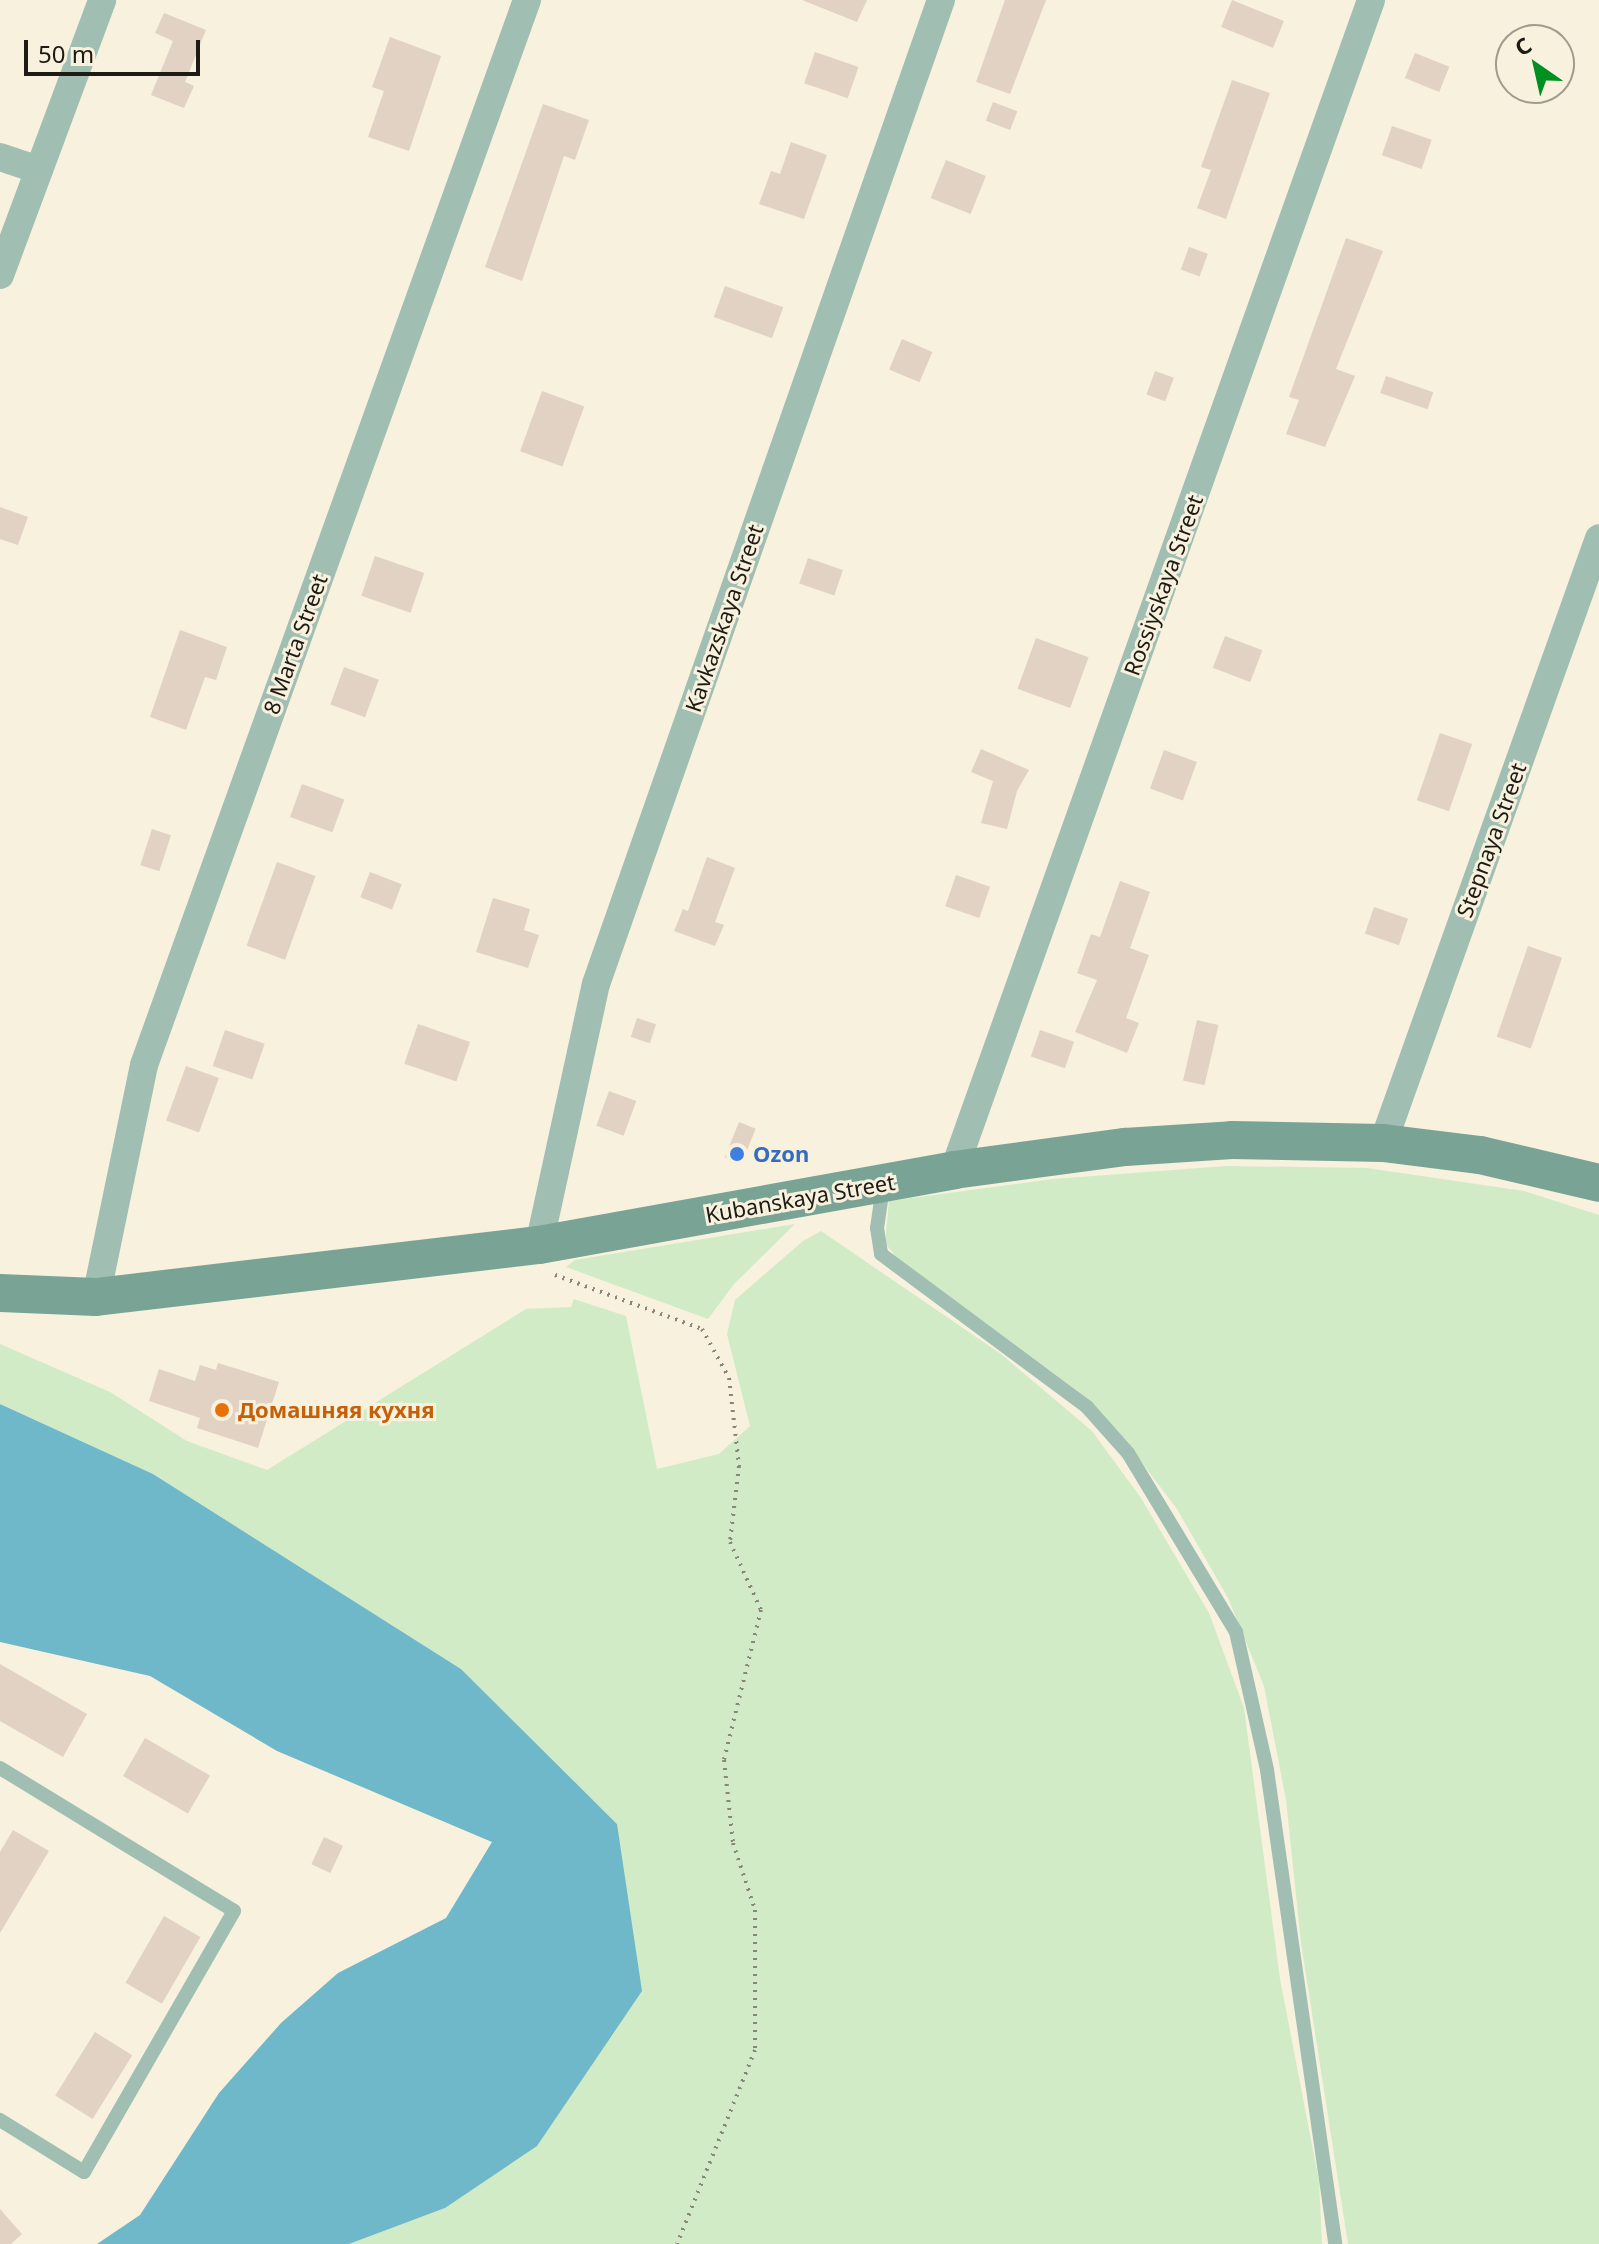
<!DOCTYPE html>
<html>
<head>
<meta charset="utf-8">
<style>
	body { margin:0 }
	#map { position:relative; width:1599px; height:2244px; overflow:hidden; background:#f7f1de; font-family:"Noto Sans",sans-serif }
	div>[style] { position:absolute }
	.green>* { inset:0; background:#d1ebc7 }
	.water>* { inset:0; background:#6fb8ca }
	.building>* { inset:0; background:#e2d2c4; transform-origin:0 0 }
	.path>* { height:4px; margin-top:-2px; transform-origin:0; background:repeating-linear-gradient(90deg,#898578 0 2px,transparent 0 8px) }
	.service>* { height:14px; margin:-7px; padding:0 7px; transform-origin:7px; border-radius:7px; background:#a1beb3 }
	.minor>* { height:28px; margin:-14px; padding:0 14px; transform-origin:14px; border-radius:14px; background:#a1beb3 }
	.secondary>* { height:38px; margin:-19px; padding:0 19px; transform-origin:19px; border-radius:19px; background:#79a495 }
	.dots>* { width:22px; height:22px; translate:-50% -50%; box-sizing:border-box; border:4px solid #f7f1de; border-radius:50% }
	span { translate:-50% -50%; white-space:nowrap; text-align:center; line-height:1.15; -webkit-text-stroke:6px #f7f1de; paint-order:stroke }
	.street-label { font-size:22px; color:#1d1b14 }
	.shop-label { font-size:22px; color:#366cbe; font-weight:700 }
	.left { translate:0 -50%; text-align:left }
	.food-label { font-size:22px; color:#c56008; font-weight:700 }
	.north { position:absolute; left:1495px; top:24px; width:80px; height:80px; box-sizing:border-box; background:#f7f1de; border:2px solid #a09b8d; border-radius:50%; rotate:326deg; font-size:22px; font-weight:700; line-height:32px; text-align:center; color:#1d1b14 }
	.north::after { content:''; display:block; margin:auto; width:28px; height:36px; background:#009022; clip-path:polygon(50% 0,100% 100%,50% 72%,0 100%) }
	.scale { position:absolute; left:24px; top:40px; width:176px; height:36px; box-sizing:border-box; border:4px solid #1d1b14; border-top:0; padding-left:10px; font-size:24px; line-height:28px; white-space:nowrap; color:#1d1b14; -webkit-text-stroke:6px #f7f1de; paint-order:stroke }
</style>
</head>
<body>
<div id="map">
	<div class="green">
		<div style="clip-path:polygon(1226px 1166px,1367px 1168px,1524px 1191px,1599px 1215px,1599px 2244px,1348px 2244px,1301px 1943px,1286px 1800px,1264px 1686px,1228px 1598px,1177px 1509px,1127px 1443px,1078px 1391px,897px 1258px,885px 1243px,889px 1201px,1053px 1179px)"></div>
		<div style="clip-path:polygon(795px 1224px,734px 1284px,708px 1319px,566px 1267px,575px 1260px)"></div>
		<div style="clip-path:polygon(821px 1231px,1001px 1354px,1092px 1431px,1141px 1498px,1209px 1613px,1244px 1708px,1280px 1979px,1319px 2181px,1322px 2244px,349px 2244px,445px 2208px,617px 1824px,461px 1669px,153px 1474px,0 1404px,0 1344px,110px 1392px,187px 1441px,267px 1470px,526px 1309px,571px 1307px,574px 1299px,626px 1316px,657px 1469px,719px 1454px,750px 1426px,727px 1334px,735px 1300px,803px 1241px)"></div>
	</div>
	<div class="water">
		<div style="clip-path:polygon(0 1404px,153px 1474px,461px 1669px,617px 1824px,642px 1991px,537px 2146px,445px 2208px,349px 2244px,97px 2244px,140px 2215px,219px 2093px,281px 2023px,338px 1973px,446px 1918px,492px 1842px,277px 1751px,150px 1676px,0 1642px)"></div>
	</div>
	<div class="building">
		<div style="clip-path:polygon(802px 0,867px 0,857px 22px)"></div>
		<div style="clip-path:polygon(1005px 0,1046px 0,1010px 94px,976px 82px)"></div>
		<div style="left:1232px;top:0;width:56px;height:29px;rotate:22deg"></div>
		<div style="clip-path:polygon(164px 13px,206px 30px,185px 82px,194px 86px,184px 108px,151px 95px,173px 41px,155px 33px)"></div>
		<div style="clip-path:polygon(390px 37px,441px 56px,409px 151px,368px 137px,384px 91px,372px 87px)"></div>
		<div style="left:815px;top:52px;width:46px;height:33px;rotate:19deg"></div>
		<div style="left:1415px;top:53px;width:37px;height:27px;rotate:22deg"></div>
		<div style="clip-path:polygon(1232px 80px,1270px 93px,1226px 219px,1197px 208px,1211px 170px,1201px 167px)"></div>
		<div style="left:993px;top:102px;width:26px;height:20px;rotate:21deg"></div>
		<div style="clip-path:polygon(543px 104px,589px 120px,575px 160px,564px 156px,522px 281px,485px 267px)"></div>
		<div style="left:1392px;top:126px;width:42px;height:31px;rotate:19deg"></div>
		<div style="clip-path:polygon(791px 142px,827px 155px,804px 219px,759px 204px,771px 171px,780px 174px)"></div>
		<div style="left:946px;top:160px;width:43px;height:41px;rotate:22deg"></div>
		<div style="clip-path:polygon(1346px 238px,1383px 251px,1336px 369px,1355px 376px,1325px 447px,1286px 434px,1299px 400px,1289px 397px)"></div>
		<div style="left:1189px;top:247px;width:20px;height:24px;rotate:20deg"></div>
		<div style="left:725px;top:286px;width:62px;height:33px;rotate:20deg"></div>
		<div style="left:902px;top:339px;width:33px;height:33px;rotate:23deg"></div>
		<div style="left:1155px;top:371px;width:20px;height:25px;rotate:20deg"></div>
		<div style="left:1386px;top:376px;width:50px;height:18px;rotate:19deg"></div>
		<div style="left:542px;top:391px;width:45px;height:64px;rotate:20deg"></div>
		<div style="clip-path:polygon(0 507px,28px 517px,18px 545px,0 539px)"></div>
		<div style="left:375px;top:556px;width:52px;height:42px;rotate:19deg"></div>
		<div style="left:808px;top:558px;width:37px;height:27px;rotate:19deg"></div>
		<div style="clip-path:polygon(180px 630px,227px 647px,216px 680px,205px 677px,186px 730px,150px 717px)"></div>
		<div style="left:1225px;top:636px;width:40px;height:34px;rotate:21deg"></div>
		<div style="left:1036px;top:638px;width:56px;height:54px;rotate:20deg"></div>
		<div style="left:344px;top:667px;width:37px;height:40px;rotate:20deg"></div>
		<div style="left:1440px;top:733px;width:34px;height:71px;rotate:19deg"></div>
		<div style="clip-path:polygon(981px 749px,1029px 770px,1017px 791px,1007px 829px,981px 823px,993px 781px,971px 772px)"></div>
		<div style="left:1164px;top:750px;width:35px;height:41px;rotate:20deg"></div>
		<div style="left:302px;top:784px;width:45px;height:35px;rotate:20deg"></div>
		<div style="left:152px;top:829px;width:20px;height:38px;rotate:18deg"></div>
		<div style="clip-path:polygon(707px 857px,735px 868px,715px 922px,724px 925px,715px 946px,674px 931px,683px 909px,688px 911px)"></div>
		<div style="left:277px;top:862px;width:41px;height:89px;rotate:20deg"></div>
		<div style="left:370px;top:872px;width:34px;height:27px;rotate:21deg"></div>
		<div style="left:956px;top:875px;width:36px;height:33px;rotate:19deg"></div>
		<div style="clip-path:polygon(1120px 881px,1150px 892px,1130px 948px,1149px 955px,1126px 1018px,1139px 1023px,1127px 1053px,1075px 1032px,1097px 980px,1077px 973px,1091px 934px,1100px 937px)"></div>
		<div style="clip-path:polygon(493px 898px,530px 909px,524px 930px,539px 935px,528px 968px,476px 952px)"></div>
		<div style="left:1374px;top:907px;width:36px;height:28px;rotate:19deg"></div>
		<div style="left:1528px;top:946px;width:36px;height:96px;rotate:19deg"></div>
		<div style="left:637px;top:1018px;width:20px;height:20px;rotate:18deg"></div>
		<div style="left:1197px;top:1020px;width:22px;height:62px;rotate:13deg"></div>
		<div style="left:418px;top:1024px;width:55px;height:42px;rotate:19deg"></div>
		<div style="left:225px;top:1030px;width:42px;height:38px;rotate:19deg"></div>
		<div style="left:1040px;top:1030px;width:36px;height:28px;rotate:19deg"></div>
		<div style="left:186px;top:1066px;width:35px;height:58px;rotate:20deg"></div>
		<div style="left:609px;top:1091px;width:29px;height:37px;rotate:20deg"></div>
		<div style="left:739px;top:1122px;width:18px;height:38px;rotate:22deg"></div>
		<div style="clip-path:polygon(218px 1363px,279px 1382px,258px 1448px,197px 1428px,200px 1418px,149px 1401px,159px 1369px,195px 1381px,200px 1365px,216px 1370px)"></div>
		<div style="clip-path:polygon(0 1664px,87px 1714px,63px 1757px,0 1721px)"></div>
		<div style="left:145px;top:1738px;width:75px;height:44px;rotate:30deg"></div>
		<div style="clip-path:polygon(13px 1830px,49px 1851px,0 1933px,0 1852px)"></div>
		<div style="left:324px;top:1837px;width:21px;height:30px;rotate:25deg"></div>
		<div style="left:164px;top:1916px;width:42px;height:77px;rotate:30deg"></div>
		<div style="left:95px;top:2032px;width:44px;height:75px;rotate:32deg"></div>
		<div style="clip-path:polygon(0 2209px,22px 2234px,11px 2244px,0 2244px)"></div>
	</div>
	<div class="path">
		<div style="left:555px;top:1275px;width:157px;rotate:20.2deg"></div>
		<div style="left:702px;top:1329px;width:56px;rotate:61.1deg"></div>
		<div style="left:729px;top:1378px;width:89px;rotate:83.5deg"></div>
		<div style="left:739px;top:1466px;width:77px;rotate:96.8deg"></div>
		<div style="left:730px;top:1542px;width:75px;rotate:65.5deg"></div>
		<div style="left:761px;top:1610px;width:154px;rotate:103.9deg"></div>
		<div style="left:724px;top:1760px;width:83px;rotate:83.8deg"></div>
		<div style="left:733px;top:1843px;width:71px;rotate:71.8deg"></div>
		<div style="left:755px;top:1910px;width:140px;rotate:90deg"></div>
		<div style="left:755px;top:2050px;width:209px;rotate:111.9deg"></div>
	</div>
	<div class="service">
		<div style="left:883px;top:1187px;width:41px;rotate:98.3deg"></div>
		<div style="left:877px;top:1228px;width:26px;rotate:81deg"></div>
		<div style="left:881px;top:1254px;width:257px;rotate:36.6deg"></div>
		<div style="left:1087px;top:1407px;width:62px;rotate:48.3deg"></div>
		<div style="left:1128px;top:1453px;width:209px;rotate:58.9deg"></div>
		<div style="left:1236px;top:1632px;width:141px;rotate:77.3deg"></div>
		<div style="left:1267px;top:1770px;width:479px;rotate:81.8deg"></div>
		<div style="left:0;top:1768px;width:274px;rotate:31.4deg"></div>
		<div style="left:234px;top:1911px;width:301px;rotate:119.9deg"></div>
		<div style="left:84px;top:2172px;width:99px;rotate:-148.2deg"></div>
	</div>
	<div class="minor">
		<div style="left:0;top:157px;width:41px;rotate:18.4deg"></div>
		<div style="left:0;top:275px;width:293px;rotate:-69.6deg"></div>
		<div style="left:1383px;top:1143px;width:642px;rotate:-70.35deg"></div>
		<div style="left:954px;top:1170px;width:1242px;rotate:-70.38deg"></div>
		<div style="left:539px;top:1245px;width:267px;rotate:-77.7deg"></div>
		<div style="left:596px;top:984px;width:1043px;rotate:-70.68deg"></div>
		<div style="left:96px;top:1297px;width:237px;rotate:-78.3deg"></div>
		<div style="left:144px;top:1065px;width:1132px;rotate:-70.22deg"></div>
	</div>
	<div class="secondary">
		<div style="left:0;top:1293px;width:96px;rotate:2.4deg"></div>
		<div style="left:96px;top:1297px;width:446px;rotate:-6.7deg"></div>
		<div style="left:539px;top:1245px;width:422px;rotate:-10.2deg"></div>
		<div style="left:954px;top:1170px;width:173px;rotate:-7.7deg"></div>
		<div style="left:1125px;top:1147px;width:107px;rotate:-3.7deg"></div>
		<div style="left:1232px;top:1140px;width:151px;rotate:1.1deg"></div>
		<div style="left:1383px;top:1143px;width:98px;rotate:7.1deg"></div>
		<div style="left:1480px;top:1155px;width:122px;rotate:13.2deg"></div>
	</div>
	<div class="dots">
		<div style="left:737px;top:1154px;background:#3f7fe0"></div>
		<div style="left:222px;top:1410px;background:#e8710a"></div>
	</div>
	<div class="street-label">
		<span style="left:1163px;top:585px;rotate:-70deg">Rossiyskaya Street</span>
		<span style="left:724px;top:618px;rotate:-71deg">Kavkazskaya Street</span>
		<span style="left:295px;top:644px;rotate:-70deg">8 Marta Street</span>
		<span style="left:1491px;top:840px;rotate:-70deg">Stepnaya Street</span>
		<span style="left:800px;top:1198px;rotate:-10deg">Kubanskaya Street</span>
	</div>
	<div class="shop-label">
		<span class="left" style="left:753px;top:1154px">Ozon</span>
	</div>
	<div class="food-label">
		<span class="left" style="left:238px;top:1410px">Домашняя кухня</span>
	</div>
	<div class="north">С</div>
	<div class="scale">50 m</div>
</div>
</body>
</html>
